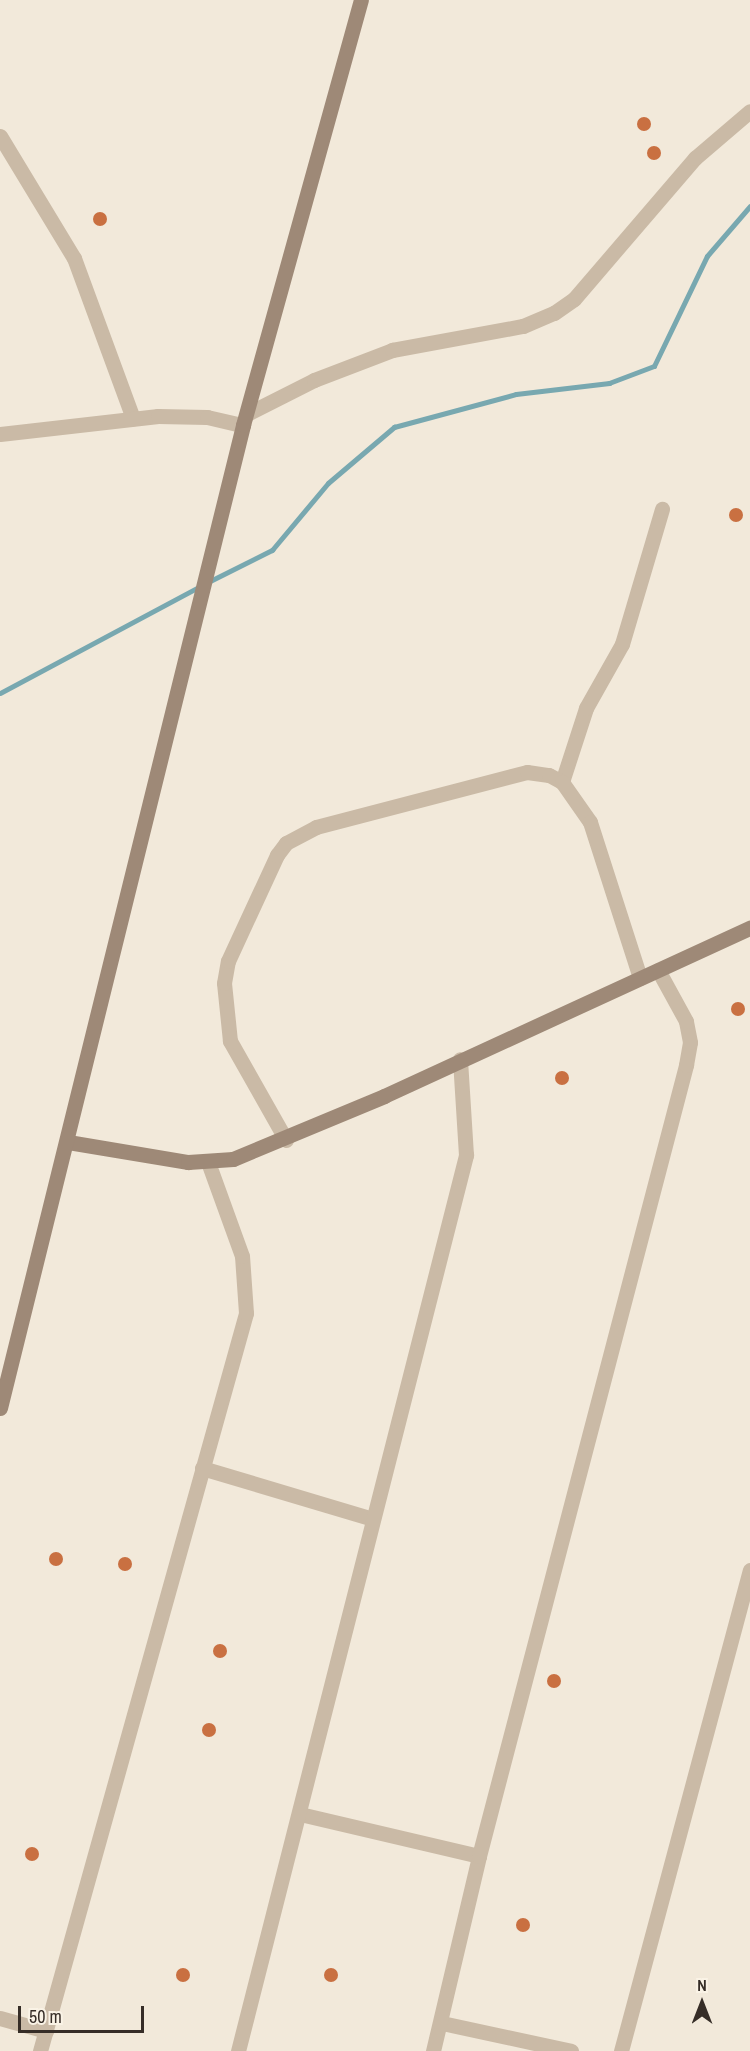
<!DOCTYPE html>
<html>
<head>
<meta charset="utf-8">
<style>
	body { margin:0 }
	#map { position:relative; width:750px; height:2051px; overflow:hidden; background:#f2e9da; font-family:"Archivo Narrow",sans-serif }
	div>[style] { position:absolute }
	.stream>* { height:5px; margin:-2.5px; padding:0 2.5px; transform-origin:2.5px; border-radius:2.5px; background:#78a8b0 }
	.building>* { inset:0; background:#c97041 }
	.round { border-radius:50% }
	.street>* { height:15px; margin:-7.5px; padding:0 7.5px; transform-origin:7.5px; border-radius:7.5px; background:#cabaa6 }
	.secondary>* { height:15px; margin:-7.5px; padding:0 7.5px; transform-origin:7.5px; border-radius:7.5px; background:#9e8977 }
	span { translate:-50% -50%; white-space:nowrap; text-align:center; line-height:1.15; -webkit-text-stroke:4.5px #faf3e6; paint-order:stroke }
	.north { position:absolute; left:672px; top:1973px; width:60px; height:60px; -webkit-text-stroke:4px #faf3e6; paint-order:stroke; rotate:0deg; font-size:16px; font-weight:700; line-height:24px; text-align:center; color:#362d27 }
	.north::after { content:''; display:block; margin:auto; width:21px; height:27px; background:#362d27; clip-path:polygon(50% 0,100% 100%,50% 72%,0 100%) }
	.scale { position:absolute; left:18px; top:2006px; width:126px; height:27px; box-sizing:border-box; border:3px solid #362d27; border-top:0; padding-left:8px; font-size:18px; line-height:21px; white-space:nowrap; color:#362d27; -webkit-text-stroke:4px #faf3e6; paint-order:stroke }
</style>
</head>
<body>
<div id="map">
	<div class="stream">
		<div style="left:208px;top:582px;width:72px;rotate:-26.6deg"></div>
		<div style="left:272px;top:550px;width:87px;rotate:-50.1deg"></div>
		<div style="left:328px;top:483px;width:87px;rotate:-40.3deg"></div>
		<div style="left:394px;top:427px;width:126px;rotate:-15.1deg"></div>
		<div style="left:516px;top:394px;width:94px;rotate:-6.7deg"></div>
		<div style="left:609px;top:383px;width:48px;rotate:-20.7deg"></div>
		<div style="left:654px;top:366px;width:122px;rotate:-64.3deg"></div>
		<div style="left:707px;top:256px;width:66px;rotate:-49.3deg"></div>
		<div style="left:0;top:693px;width:227px;rotate:-28.1deg"></div>
	</div>
	<div class="building">
		<div class="round" style="left:637px;top:117px;width:14px;height:14px"></div>
		<div class="round" style="left:647px;top:146px;width:14px;height:14px"></div>
		<div class="round" style="left:93px;top:212px;width:14px;height:14px"></div>
		<div class="round" style="left:729px;top:508px;width:14px;height:14px"></div>
		<div class="round" style="left:731px;top:1002px;width:14px;height:14px"></div>
		<div class="round" style="left:555px;top:1071px;width:14px;height:14px"></div>
		<div class="round" style="left:49px;top:1552px;width:14px;height:14px"></div>
		<div class="round" style="left:118px;top:1557px;width:14px;height:14px"></div>
		<div class="round" style="left:213px;top:1644px;width:14px;height:14px"></div>
		<div class="round" style="left:547px;top:1674px;width:14px;height:14px"></div>
		<div class="round" style="left:202px;top:1723px;width:14px;height:14px"></div>
		<div class="round" style="left:25px;top:1847px;width:14px;height:14px"></div>
		<div class="round" style="left:516px;top:1918px;width:14px;height:14px"></div>
		<div class="round" style="left:176px;top:1968px;width:14px;height:14px"></div>
		<div class="round" style="left:324px;top:1968px;width:14px;height:14px"></div>
	</div>
	<div class="street">
		<div style="left:0;top:136px;width:143px;rotate:58.8deg"></div>
		<div style="left:74px;top:258px;width:171px;rotate:69.8deg"></div>
		<div style="left:247px;top:414px;width:75px;rotate:-26.9deg"></div>
		<div style="left:314px;top:380px;width:84px;rotate:-21deg"></div>
		<div style="left:392px;top:350px;width:133px;rotate:-10.4deg"></div>
		<div style="left:523px;top:326px;width:34px;rotate:-23deg"></div>
		<div style="left:554px;top:313px;width:24px;rotate:-35deg"></div>
		<div style="left:574px;top:299px;width:186px;rotate:-49.4deg"></div>
		<div style="left:695px;top:158px;width:72px;rotate:-40.5deg"></div>
		<div style="left:0;top:434px;width:159px;rotate:-6.5deg"></div>
		<div style="left:158px;top:416px;width:49px;rotate:1.2deg"></div>
		<div style="left:207px;top:417px;width:37px;rotate:13deg"></div>
		<div style="left:562px;top:782px;width:78px;rotate:-72deg"></div>
		<div style="left:586px;top:708px;width:73px;rotate:-60.6deg"></div>
		<div style="left:622px;top:644px;width:141px;rotate:-73.5deg"></div>
		<div style="left:286px;top:1140px;width:114px;rotate:-119.5deg"></div>
		<div style="left:230px;top:1041px;width:58px;rotate:-95.9deg"></div>
		<div style="left:224px;top:983px;width:22px;rotate:-80deg"></div>
		<div style="left:228px;top:961px;width:117px;rotate:-65.2deg"></div>
		<div style="left:277px;top:855px;width:15px;rotate:-53deg"></div>
		<div style="left:286px;top:843px;width:34px;rotate:-28deg"></div>
		<div style="left:316px;top:827px;width:218px;rotate:-14.6deg"></div>
		<div style="left:527px;top:772px;width:22px;rotate:8deg"></div>
		<div style="left:549px;top:775px;width:15px;rotate:28deg"></div>
		<div style="left:562px;top:782px;width:49px;rotate:55deg"></div>
		<div style="left:590px;top:822px;width:164px;rotate:72.2deg"></div>
		<div style="left:202px;top:1468px;width:178px;rotate:16.6deg"></div>
		<div style="left:300px;top:1814px;width:184px;rotate:13.2deg"></div>
		<div style="left:0;top:2018px;width:48px;rotate:15.8deg"></div>
		<div style="left:442px;top:2023px;width:132px;rotate:12.2deg"></div>
		<div style="left:40px;top:2051px;width:766px;rotate:-74.4deg"></div>
		<div style="left:246px;top:1313px;width:57px;rotate:-94deg"></div>
		<div style="left:242px;top:1256px;width:100px;rotate:-109.9deg"></div>
		<div style="left:238px;top:2051px;width:925px;rotate:-75.72deg"></div>
		<div style="left:466px;top:1155px;width:96px;rotate:-93.6deg"></div>
		<div style="left:433px;top:2051px;width:200px;rotate:-76.7deg"></div>
		<div style="left:479px;top:1856px;width:818px;rotate:-75.33deg"></div>
		<div style="left:686px;top:1065px;width:23px;rotate:-80deg"></div>
		<div style="left:690px;top:1042px;width:21px;rotate:-101deg"></div>
		<div style="left:686px;top:1021px;width:58px;rotate:-118.8deg"></div>
		<div style="left:621px;top:2051px;width:498px;rotate:-75deg"></div>
	</div>
	<div class="secondary">
		<div style="left:68px;top:1142px;width:122px;rotate:9.5deg"></div>
		<div style="left:188px;top:1162px;width:45px;rotate:-3.8deg"></div>
		<div style="left:233px;top:1159px;width:164px;rotate:-22.6deg"></div>
		<div style="left:384px;top:1096px;width:403px;rotate:-24.7deg"></div>
		<div style="left:0;top:1408px;width:1013px;rotate:-76.11deg"></div>
		<div style="left:243px;top:425px;width:441px;rotate:-74.5deg"></div>
	</div>
	<div class="north">N</div>
	<div class="scale">50 m</div>
</div>
</body>
</html>
